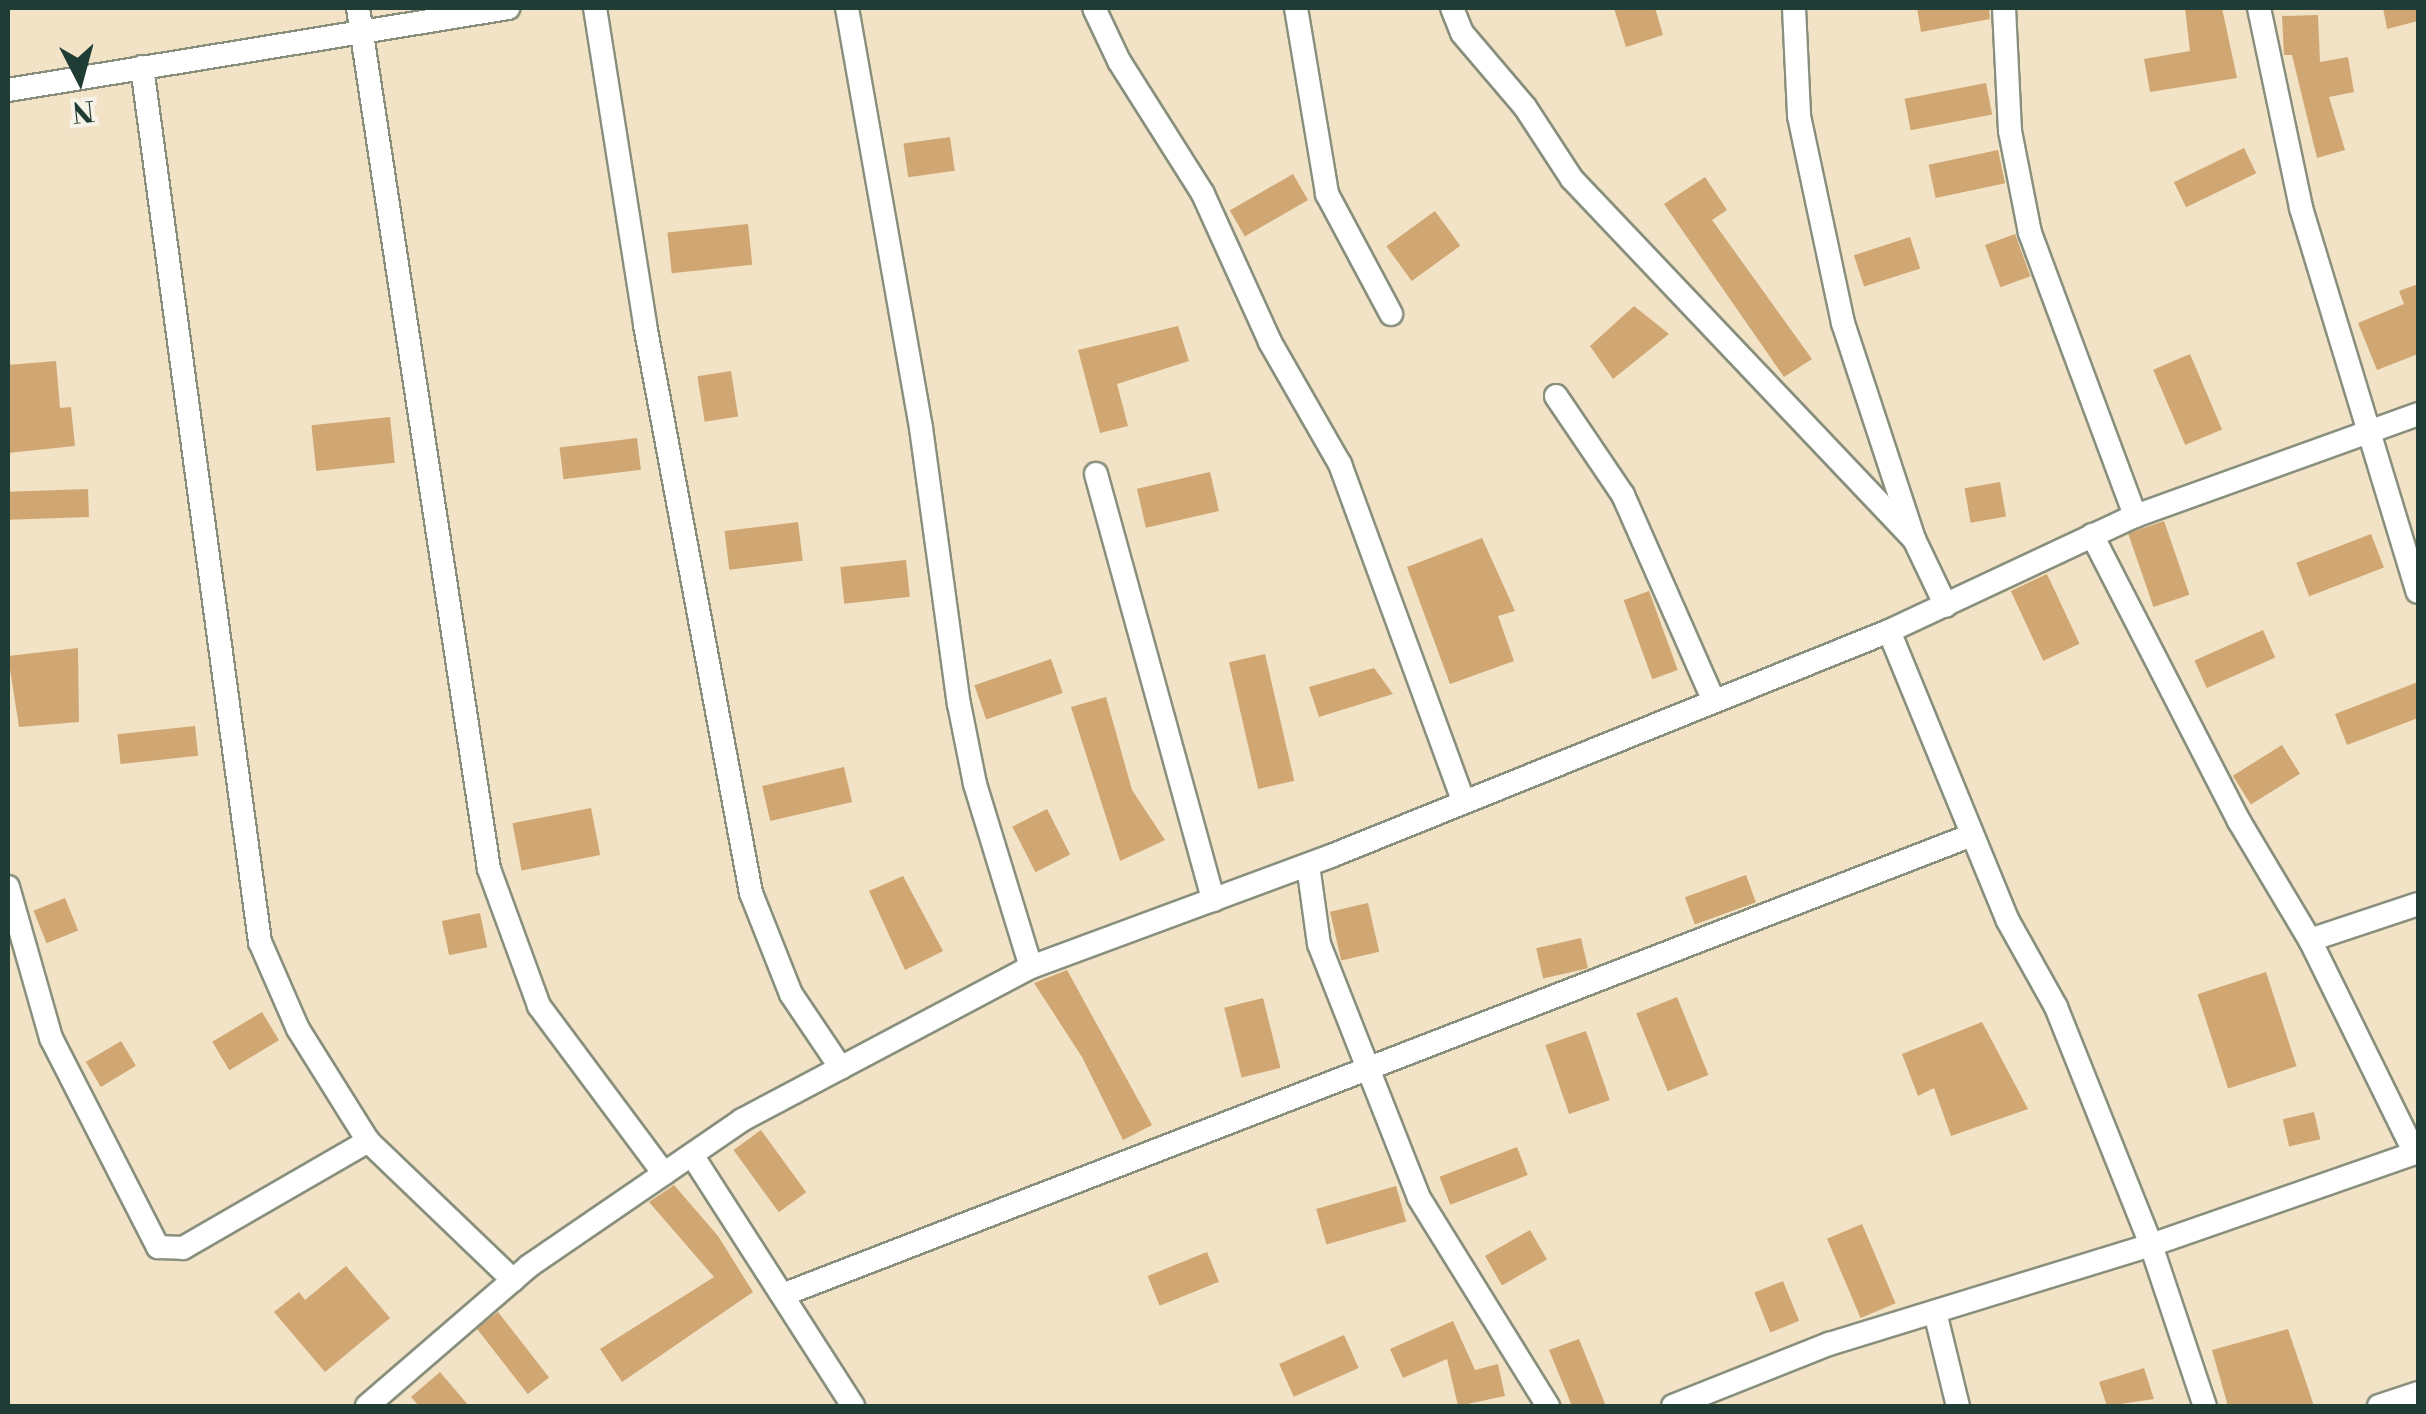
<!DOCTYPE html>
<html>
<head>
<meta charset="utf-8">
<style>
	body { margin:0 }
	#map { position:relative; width:2426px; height:1414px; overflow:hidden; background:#f2e2c6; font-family:"Libre Bodoni",serif }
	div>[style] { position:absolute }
	.building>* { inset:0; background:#d0a772; transform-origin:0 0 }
	.roads { filter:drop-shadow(2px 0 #88907d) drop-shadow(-2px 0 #88907d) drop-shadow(0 2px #88907d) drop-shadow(0 -2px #88907d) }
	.street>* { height:22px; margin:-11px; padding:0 11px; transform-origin:11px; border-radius:11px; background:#fff }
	span { translate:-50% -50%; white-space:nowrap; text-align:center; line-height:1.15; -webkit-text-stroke:10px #f7f3e8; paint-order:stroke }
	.frame { position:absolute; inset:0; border:10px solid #1f3d34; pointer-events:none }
	.north { position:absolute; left:30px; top:30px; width:100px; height:100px; -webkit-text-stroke:8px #f7f3e8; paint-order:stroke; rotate:174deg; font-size:28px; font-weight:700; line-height:40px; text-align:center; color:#1f3d34 }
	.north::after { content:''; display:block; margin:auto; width:35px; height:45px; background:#1f3d34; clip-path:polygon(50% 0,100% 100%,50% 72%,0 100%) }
</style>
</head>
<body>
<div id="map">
	<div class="building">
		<div style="clip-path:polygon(1614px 8px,1655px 8px,1663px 35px,1626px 47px)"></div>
		<div style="clip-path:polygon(1917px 8px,1989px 8px,1990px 19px,1921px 32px)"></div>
		<div style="clip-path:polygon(2185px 8px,2222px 8px,2237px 78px,2150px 92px,2144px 59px,2190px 51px)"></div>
		<div style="clip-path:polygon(2383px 8px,2418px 8px,2418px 21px,2387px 29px)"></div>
		<div style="clip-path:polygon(2318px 15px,2320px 62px,2348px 57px,2354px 92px,2329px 97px,2345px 150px,2317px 158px,2292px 55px,2284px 55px,2282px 16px)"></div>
		<div style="left:1986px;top:83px;width:32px;height:83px;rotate:79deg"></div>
		<div style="left:950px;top:137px;width:34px;height:47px;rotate:82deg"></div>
		<div style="left:2244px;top:148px;width:28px;height:78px;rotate:64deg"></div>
		<div style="left:1998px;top:150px;width:34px;height:71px;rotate:78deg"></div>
		<div style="left:1293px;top:174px;width:30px;height:73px;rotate:60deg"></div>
		<div style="clip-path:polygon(1705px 177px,1727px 210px,1712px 220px,1812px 359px,1784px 377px,1664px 204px)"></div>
		<div style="left:1435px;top:211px;width:43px;height:60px;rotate:54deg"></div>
		<div style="left:748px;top:224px;width:41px;height:81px;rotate:84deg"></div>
		<div style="left:2015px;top:234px;width:45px;height:32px;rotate:70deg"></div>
		<div style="left:1910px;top:237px;width:33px;height:59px;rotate:72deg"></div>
		<div style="clip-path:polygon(2418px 284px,2418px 354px,2377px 370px,2358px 323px,2404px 304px,2399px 291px)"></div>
		<div style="clip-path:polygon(1634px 306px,1669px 334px,1613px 379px,1590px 346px)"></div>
		<div style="clip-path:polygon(1178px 326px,1189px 361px,1117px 384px,1128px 426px,1100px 433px,1078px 350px)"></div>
		<div style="left:2190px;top:354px;width:82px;height:40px;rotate:67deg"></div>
		<div style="clip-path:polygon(56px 361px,60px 408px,71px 407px,75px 446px,8px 453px,8px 365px)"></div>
		<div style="left:731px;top:371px;width:46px;height:34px;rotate:81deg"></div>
		<div style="left:390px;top:417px;width:46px;height:79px;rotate:84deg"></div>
		<div style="left:637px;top:438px;width:32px;height:78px;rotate:83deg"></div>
		<div style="left:1210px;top:472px;width:40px;height:75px;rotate:77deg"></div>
		<div style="left:2000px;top:482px;width:35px;height:36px;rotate:80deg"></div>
		<div style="left:88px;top:489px;width:28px;height:80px;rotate:88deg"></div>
		<div style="left:2164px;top:521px;width:78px;height:38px;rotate:71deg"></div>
		<div style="left:798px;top:522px;width:39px;height:74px;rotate:83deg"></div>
		<div style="left:2371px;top:534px;width:36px;height:80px;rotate:69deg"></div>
		<div style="clip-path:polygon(1482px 538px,1515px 611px,1498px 616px,1514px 661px,1450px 684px,1407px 567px)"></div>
		<div style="left:906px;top:560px;width:37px;height:66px;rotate:84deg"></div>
		<div style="left:2047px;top:574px;width:77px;height:40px;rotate:65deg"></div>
		<div style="left:1649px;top:591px;width:84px;height:27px;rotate:70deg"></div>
		<div style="left:2263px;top:630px;width:30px;height:75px;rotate:66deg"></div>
		<div style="clip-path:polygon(78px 648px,79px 722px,19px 727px,8px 656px)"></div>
		<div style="left:1265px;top:654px;width:130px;height:37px;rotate:77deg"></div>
		<div style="left:1051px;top:659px;width:36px;height:81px;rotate:71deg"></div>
		<div style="clip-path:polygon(1374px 668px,1393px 694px,1319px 717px,1309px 687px)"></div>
		<div style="clip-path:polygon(2418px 682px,2418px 718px,2347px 745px,2335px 714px)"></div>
		<div style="clip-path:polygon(1106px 697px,1132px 790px,1165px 840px,1120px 861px,1071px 707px)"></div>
		<div style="left:195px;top:726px;width:30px;height:78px;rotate:84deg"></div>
		<div style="left:2282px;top:745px;width:34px;height:58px;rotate:58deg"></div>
		<div style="left:844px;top:767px;width:36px;height:84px;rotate:77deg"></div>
		<div style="left:591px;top:808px;width:48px;height:80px;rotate:79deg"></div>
		<div style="left:1047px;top:809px;width:51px;height:39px;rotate:63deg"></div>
		<div style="left:1746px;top:875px;width:29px;height:65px;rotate:70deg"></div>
		<div style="clip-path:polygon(903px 876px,943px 951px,905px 970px,869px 891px)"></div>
		<div style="left:65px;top:898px;width:35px;height:34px;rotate:68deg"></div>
		<div style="left:1368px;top:903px;width:50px;height:39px;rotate:77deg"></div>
		<div style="left:480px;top:913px;width:35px;height:39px;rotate:78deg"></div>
		<div style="left:1581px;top:938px;width:31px;height:46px;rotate:77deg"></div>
		<div style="clip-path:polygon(1067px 970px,1152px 1125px,1123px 1140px,1082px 1057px,1034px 983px)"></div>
		<div style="left:2266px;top:972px;width:99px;height:72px;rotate:72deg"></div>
		<div style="left:1677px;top:997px;width:84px;height:44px;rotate:68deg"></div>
		<div style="left:1263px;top:998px;width:72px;height:40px;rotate:76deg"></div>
		<div style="left:262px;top:1012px;width:33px;height:58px;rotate:59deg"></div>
		<div style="clip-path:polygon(1982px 1022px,2028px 1109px,1951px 1136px,1934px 1088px,1918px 1096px,1902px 1054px)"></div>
		<div style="left:1586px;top:1031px;width:73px;height:43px;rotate:71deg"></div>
		<div style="left:121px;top:1041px;width:29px;height:41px;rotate:59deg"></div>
		<div style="left:2314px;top:1112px;width:28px;height:32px;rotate:77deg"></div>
		<div style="left:761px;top:1130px;width:77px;height:34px;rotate:54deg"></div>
		<div style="left:1517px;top:1147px;width:30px;height:83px;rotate:69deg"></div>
		<div style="clip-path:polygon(674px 1185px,718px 1236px,753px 1292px,622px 1382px,600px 1349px,714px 1277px,649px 1202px)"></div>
		<div style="left:1396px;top:1186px;width:37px;height:83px;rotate:74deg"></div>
		<div style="left:1862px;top:1224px;width:86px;height:38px;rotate:67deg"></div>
		<div style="left:1530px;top:1230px;width:34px;height:52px;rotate:60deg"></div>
		<div style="left:1207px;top:1252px;width:32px;height:64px;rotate:68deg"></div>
		<div style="clip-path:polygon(346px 1266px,390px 1318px,325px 1372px,274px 1312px,299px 1292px,305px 1300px)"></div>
		<div style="left:1783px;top:1281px;width:43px;height:31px;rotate:68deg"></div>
		<div style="left:498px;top:1312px;width:83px;height:27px;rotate:52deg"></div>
		<div style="clip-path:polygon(1453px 1321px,1475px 1370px,1498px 1364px,1505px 1396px,1458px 1406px,1447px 1359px,1403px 1378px,1390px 1349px)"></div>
		<div style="clip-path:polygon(2288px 1329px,2314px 1406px,2228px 1406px,2212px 1350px)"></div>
		<div style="left:1344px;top:1335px;width:36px;height:71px;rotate:66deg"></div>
		<div style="clip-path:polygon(1579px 1339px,1606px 1406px,1572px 1406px,1549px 1350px)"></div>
		<div style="clip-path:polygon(2144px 1368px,2154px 1399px,2107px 1406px,2099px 1382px)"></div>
		<div style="clip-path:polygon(440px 1372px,469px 1406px,419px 1406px,411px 1397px)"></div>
	</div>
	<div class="roads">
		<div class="street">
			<div style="left:358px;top:8px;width:871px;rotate:81.35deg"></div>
			<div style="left:489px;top:869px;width:146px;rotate:69.9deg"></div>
			<div style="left:539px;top:1006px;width:209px;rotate:53.3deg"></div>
			<div style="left:595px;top:8px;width:321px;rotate:81deg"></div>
			<div style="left:645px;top:325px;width:578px;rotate:79.43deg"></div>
			<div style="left:751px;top:893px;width:109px;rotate:68.4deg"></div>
			<div style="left:791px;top:994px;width:89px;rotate:56deg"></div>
			<div style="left:847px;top:8px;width:426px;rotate:80deg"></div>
			<div style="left:921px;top:428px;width:279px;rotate:82.2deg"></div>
			<div style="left:959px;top:704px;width:82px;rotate:78.7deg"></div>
			<div style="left:975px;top:784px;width:191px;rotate:73deg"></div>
			<div style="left:1094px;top:8px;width:59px;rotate:64.7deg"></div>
			<div style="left:1119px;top:61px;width:157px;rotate:57.7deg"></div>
			<div style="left:1203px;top:194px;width:162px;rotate:65.6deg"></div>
			<div style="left:1270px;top:342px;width:141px;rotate:60.2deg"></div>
			<div style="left:1340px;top:464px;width:360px;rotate:69.9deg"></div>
			<div style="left:1296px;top:8px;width:189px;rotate:80.5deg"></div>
			<div style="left:1327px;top:194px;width:136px;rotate:61.9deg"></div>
			<div style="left:1452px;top:8px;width:27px;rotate:68deg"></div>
			<div style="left:1462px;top:33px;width:97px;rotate:49.6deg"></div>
			<div style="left:1525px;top:107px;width:86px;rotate:56.9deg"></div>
			<div style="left:1572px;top:179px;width:497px;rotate:46.5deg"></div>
			<div style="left:1794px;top:8px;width:108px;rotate:87.3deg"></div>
			<div style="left:1799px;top:116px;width:212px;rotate:78deg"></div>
			<div style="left:1843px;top:323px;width:227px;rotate:71.8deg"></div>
			<div style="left:1914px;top:539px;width:74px;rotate:64.5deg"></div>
			<div style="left:2004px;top:8px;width:123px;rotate:87.2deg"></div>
			<div style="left:2010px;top:131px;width:104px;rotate:78.9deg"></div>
			<div style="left:2030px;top:233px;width:302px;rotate:69.6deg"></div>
			<div style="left:2259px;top:8px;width:204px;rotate:78.1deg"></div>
			<div style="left:2301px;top:208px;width:401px;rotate:73.1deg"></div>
			<div style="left:142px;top:67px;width:883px;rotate:82.32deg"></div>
			<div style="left:260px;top:942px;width:95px;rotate:66.4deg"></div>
			<div style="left:298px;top:1029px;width:132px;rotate:58deg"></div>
			<div style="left:368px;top:1141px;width:201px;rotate:43.8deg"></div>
			<div style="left:8px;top:90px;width:507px;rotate:-9.31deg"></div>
			<div style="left:1556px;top:396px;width:120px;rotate:55.9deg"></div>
			<div style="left:1623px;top:495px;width:225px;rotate:66.2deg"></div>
			<div style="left:1096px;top:474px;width:442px;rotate:74.6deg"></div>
			<div style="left:2092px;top:535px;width:322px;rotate:62.8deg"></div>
			<div style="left:2239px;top:821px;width:139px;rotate:59.2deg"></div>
			<div style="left:2310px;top:940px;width:237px;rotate:63.8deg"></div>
			<div style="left:1889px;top:631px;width:313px;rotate:67.7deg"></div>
			<div style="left:2008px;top:921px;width:98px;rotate:60.8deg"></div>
			<div style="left:2056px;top:1007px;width:256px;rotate:68.2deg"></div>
			<div style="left:2151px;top:1245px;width:170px;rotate:71.5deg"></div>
			<div style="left:1308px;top:865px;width:80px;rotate:82.1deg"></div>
			<div style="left:1319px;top:944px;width:273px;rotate:68.5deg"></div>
			<div style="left:1419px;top:1198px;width:245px;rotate:58.2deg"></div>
			<div style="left:8px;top:887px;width:157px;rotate:74.1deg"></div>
			<div style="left:51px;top:1038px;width:235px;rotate:62.9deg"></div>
			<div style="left:158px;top:1247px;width:25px;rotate:2deg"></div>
			<div style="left:183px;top:1248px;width:214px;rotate:-30deg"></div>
			<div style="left:2310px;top:940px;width:114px;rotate:-18.4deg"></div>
			<div style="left:692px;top:1155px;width:298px;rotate:57.3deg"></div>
			<div style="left:785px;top:1294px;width:1273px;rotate:-21.14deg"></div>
			<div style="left:1935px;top:1312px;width:97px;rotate:76.3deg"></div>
			<div style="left:367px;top:1406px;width:214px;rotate:-40.8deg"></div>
			<div style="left:529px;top:1266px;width:258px;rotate:-34.4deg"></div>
			<div style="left:742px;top:1120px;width:327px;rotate:-27.9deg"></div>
			<div style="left:1031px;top:967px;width:320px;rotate:-20.3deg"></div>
			<div style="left:1331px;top:856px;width:602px;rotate:-21.96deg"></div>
			<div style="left:1889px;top:631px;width:272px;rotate:-25.1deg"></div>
			<div style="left:2135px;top:516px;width:301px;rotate:-19.8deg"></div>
			<div style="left:1673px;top:1406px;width:168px;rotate:-21.7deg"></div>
			<div style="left:1829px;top:1344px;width:337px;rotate:-17.1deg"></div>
			<div style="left:2151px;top:1245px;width:283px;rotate:-19.2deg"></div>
			<div style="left:2379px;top:1406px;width:41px;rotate:-18.4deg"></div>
		</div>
	</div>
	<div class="frame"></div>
	<div class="north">N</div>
</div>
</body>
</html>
